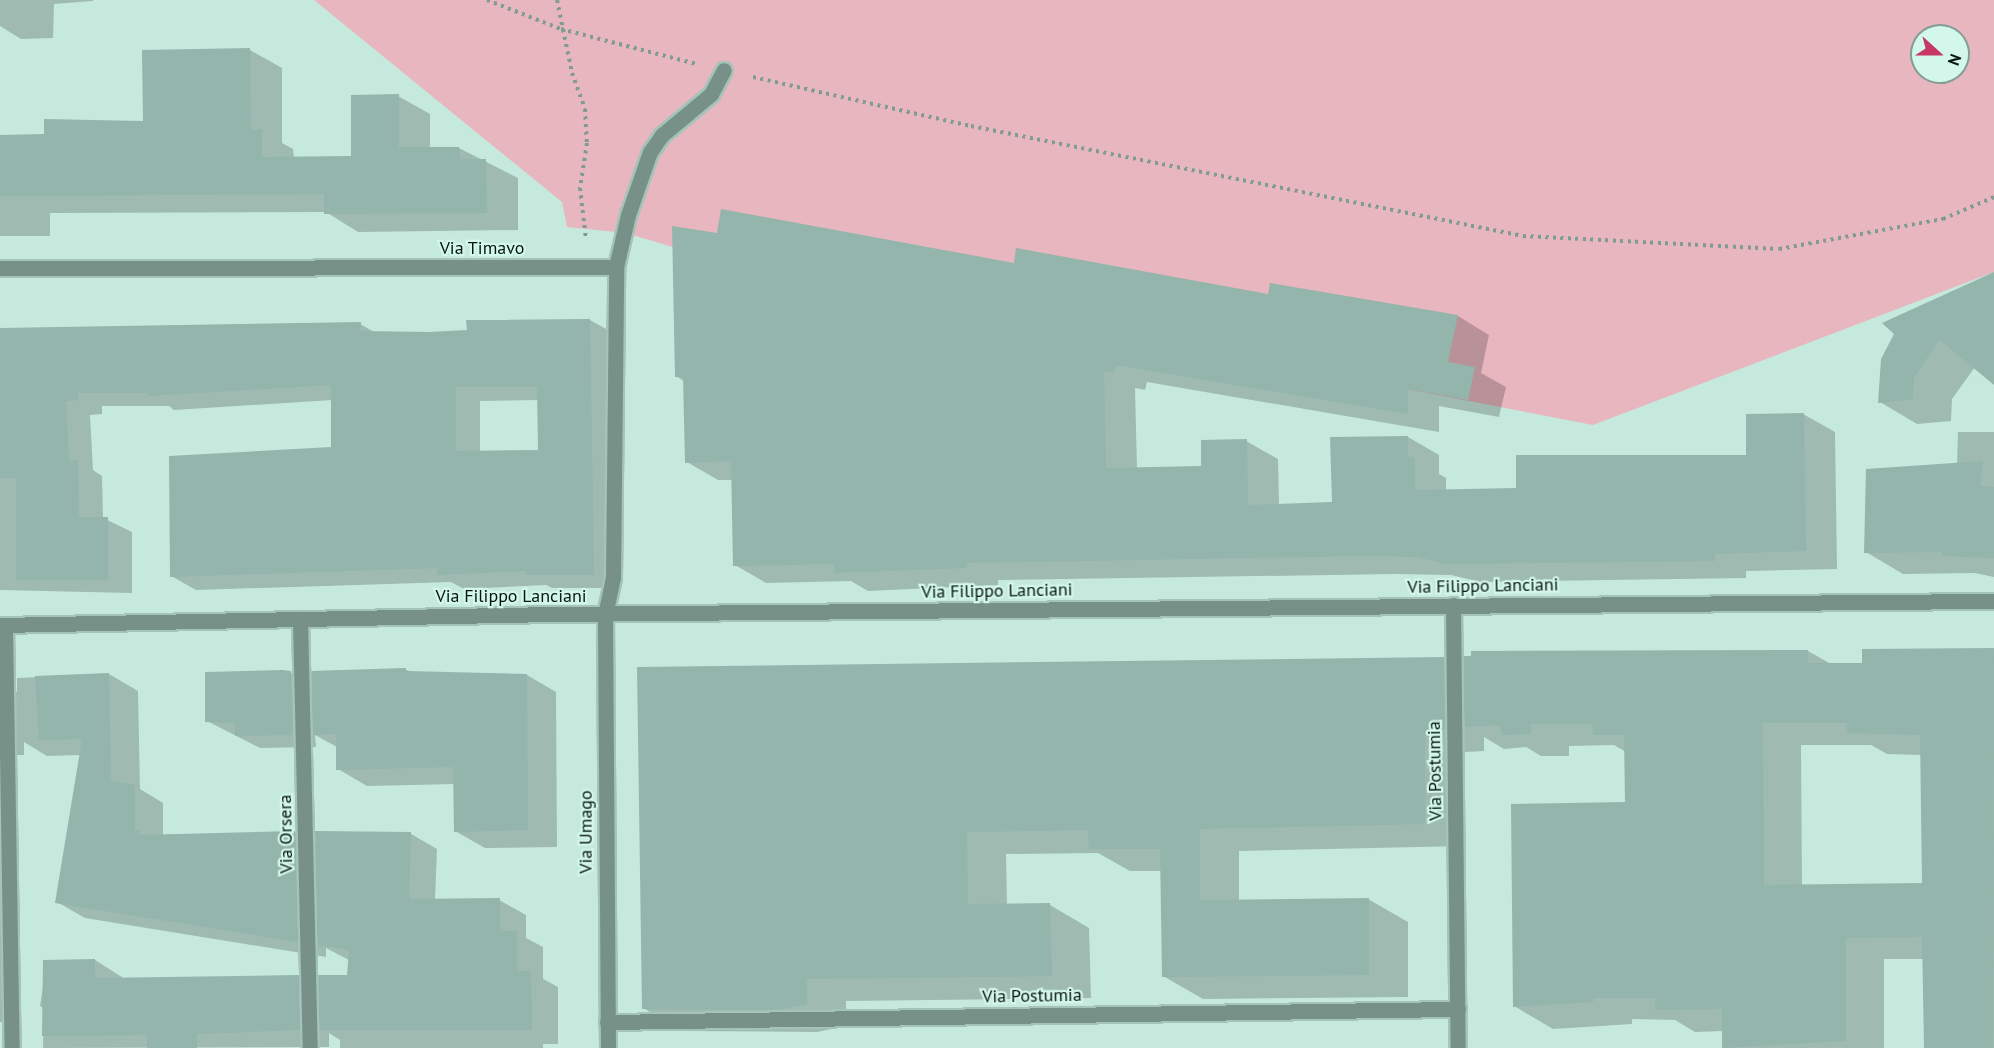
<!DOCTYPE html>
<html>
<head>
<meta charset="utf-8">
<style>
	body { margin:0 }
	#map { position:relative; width:1994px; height:1048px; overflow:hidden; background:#c6e9de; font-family:"PT Sans",sans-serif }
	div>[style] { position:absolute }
	.green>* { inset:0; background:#e8b6bf }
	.shadow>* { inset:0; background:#0003 }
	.building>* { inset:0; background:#93b5ab }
	.path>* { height:4px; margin-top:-2px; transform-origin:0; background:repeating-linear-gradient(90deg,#809b92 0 3px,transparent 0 7.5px) }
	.roads { filter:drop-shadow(2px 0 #a4c3b9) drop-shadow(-2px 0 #a4c3b9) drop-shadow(0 2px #a4c3b9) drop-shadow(0 -2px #a4c3b9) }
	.minor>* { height:15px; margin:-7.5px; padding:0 7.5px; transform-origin:7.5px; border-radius:7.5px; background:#779188 }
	span { translate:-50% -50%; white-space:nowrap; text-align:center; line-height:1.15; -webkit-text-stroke:4.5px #d3f7eb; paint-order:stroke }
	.street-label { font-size:18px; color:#081511 }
	.north { position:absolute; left:1910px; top:24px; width:60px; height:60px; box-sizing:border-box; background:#d3f7eb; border:2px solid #829d94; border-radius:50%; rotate:111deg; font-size:16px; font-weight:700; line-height:24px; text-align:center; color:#081511 }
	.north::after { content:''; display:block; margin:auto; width:21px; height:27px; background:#c53764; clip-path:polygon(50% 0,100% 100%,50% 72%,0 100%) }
</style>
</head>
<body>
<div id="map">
	<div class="green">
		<div style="clip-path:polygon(evenodd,314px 0,1994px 0,1994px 272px,1593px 425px,669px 246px,626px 233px,567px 227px,562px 202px,314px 0,1922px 36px,1958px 36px,1958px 72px,1922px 72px,1922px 36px)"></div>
	</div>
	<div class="shadow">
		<div style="clip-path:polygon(0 0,93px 0,93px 1px,54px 4px,53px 38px,21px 39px,0 26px)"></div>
		<div style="clip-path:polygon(250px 50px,282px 68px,282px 143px,293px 149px,294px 158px,353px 157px,398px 96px,430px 114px,430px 148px,459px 148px,518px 178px,518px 230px,358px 232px,326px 212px,50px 213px,50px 236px,0 236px,0 136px,45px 136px,145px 122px,143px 51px)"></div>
		<div style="clip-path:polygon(718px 234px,1015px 265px,1269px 296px,1271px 284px,1458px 316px,1489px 335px,1481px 373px,1506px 387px,1499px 417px,1439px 406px,1439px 432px,1147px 382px,1145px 390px,1135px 388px,1137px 469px,1203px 467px,1246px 441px,1278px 459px,1279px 505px,1334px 503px,1408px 437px,1439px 455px,1439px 474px,1446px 478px,1446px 491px,1518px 489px,1747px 456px,1803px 414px,1835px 432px,1837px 569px,1746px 571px,1746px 578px,1481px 582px,1451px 575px,1396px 574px,998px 580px,998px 585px,868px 591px,851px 581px,766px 583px,735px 565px,733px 480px,718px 480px,687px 462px,685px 382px,676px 376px)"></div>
		<div style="clip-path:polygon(1994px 275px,1994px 383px,1975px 367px,1952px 399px,1951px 421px,1917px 424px,1880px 402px)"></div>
		<div style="clip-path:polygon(evenodd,590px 320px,615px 334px,618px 588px,552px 588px,546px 585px,464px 589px,451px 582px,196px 590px,171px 576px,333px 449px,333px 400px,174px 410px,169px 406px,102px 406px,102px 414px,90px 415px,93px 470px,102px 476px,103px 518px,132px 532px,132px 593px,0 590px,0 330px,360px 324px,376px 333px,468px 332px,468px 321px,590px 320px,539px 400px,539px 451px,480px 452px,480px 401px,539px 400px)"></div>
		<div style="clip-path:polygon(1958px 432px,1994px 432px,1994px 577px,1975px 573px,1903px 574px,1866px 552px,1957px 465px)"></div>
		<div style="clip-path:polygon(evenodd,1994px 650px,1994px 1048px,1925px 1048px,1924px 959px,1884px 959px,1884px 1048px,1724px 1048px,1724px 1031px,1695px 1032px,1675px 1020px,1632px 1019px,1632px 1024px,1553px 1029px,1514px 1006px,1627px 803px,1626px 752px,1614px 745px,1569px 746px,1569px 756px,1541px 756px,1526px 747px,1504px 749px,1484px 737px,1484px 751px,1465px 752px,1464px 846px,1239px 851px,1239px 901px,1368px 899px,1408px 922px,1408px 997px,1203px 999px,1163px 976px,1162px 871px,1130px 871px,1098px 853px,1006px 854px,1007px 905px,1050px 905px,1089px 928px,1091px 998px,846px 1001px,846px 1026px,817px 1032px,683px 1031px,643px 1008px,638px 669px,1443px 658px,1465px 671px,1808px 651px,1831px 664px,1863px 664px,1864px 651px,1994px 650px,1801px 745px,1871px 745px,1887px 754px,1922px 755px,1923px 884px,1802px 886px,1801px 745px)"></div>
		<div style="clip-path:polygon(405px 669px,412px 673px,527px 675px,556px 692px,557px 847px,485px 848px,455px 831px,455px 784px,367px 786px,338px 769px,337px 747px,315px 735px,316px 747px,260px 748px,207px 721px,207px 673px,291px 673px,313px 685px)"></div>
		<div style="clip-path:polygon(109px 674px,138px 691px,140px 789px,163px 803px,163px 836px,295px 832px,317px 845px,411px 834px,437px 849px,435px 900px,499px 900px,526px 915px,526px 938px,543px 947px,543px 979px,558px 987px,558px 1044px,543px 1044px,543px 1048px,340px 1048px,340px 1040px,329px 1033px,329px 1047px,43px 1048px,44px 1008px,40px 1006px,47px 961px,95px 960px,125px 979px,298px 977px,320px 989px,348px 976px,349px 960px,326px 948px,326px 957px,85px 918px,57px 902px,81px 755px,47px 756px,24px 742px,24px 755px,15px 755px,19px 1022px,0 1022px,0 682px,17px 692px,17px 678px)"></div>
	</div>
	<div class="building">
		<div style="clip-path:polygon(250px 48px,251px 130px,262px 129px,262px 157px,351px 156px,351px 95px,399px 94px,399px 147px,459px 147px,460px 159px,486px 159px,487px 213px,324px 214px,324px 194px,0 196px,0 135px,44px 134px,44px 119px,143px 121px,142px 50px)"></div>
		<div style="clip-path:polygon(721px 209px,1014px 263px,1016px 248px,1268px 294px,1270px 283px,1458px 315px,1448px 362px,1475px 367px,1468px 400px,1408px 389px,1408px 414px,1116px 365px,1114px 373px,1104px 371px,1106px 468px,1201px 466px,1201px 440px,1247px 439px,1248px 505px,1332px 502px,1330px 437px,1408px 436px,1408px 456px,1415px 458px,1415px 490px,1516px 488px,1516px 455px,1746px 455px,1746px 414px,1804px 413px,1806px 551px,1715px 554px,1715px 561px,1446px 564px,1418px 557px,1363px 556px,967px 563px,967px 568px,835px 573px,834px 564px,733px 566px,731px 461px,685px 463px,683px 377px,675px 377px,672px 226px,717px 233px)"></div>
		<div style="clip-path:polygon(1994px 272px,1994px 385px,1940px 340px,1914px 377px,1913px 399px,1878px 403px,1881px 359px,1894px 334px,1882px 323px)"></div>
		<div style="clip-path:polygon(evenodd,590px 319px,594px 575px,526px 575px,526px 571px,437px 575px,438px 568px,170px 577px,169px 456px,331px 447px,331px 385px,148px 396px,148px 393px,78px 393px,78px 400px,66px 401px,69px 461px,78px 460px,79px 517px,108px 517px,108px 580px,16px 580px,16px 478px,0 478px,0 328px,361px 322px,360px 331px,429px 332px,467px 330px,466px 320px,590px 319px,456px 387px,537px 387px,538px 450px,456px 451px,456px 387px)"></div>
		<div style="clip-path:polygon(1983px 461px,1980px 486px,1994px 487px,1994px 558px,1942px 556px,1942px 552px,1864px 553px,1866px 469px)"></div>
		<div style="clip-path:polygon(evenodd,1994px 648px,1993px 1048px,1924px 1048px,1922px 937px,1846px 938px,1846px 1041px,1722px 1048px,1722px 1009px,1655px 1010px,1655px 998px,1594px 998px,1593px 1002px,1513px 1007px,1511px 804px,1625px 802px,1624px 735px,1593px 735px,1592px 724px,1531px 724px,1531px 734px,1501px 735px,1500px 725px,1464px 727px,1463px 656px,1471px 656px,1471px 651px,1808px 650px,1808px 663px,1862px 663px,1862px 649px,1994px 648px,1763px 723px,1847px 723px,1847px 733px,1920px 735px,1922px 883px,1764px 885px,1763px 723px)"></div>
		<div style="clip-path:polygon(1444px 657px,1445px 729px,1425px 730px,1425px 824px,1200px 829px,1200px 900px,1369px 898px,1369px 975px,1162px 977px,1160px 849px,1089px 849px,1088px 830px,967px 832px,968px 904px,1050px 903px,1052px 976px,807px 979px,807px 1004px,776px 1010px,642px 1009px,637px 667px)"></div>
		<div style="clip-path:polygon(406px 668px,406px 671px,527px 674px,528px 830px,454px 832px,453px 767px,336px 770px,336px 734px,312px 735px,311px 671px)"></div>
		<div style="clip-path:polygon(282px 670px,291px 671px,293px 735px,235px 736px,235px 723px,205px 722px,205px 672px)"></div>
		<div style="clip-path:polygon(109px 673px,111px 781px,135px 785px,135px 830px,140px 830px,139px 835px,295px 831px,298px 942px,55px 903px,82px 739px,39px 740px,35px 676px)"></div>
		<div style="clip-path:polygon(315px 831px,411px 832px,409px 899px,500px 898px,500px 931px,517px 931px,517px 971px,531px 971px,532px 1030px,319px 1030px,318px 975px,347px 975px,349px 950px,317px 945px)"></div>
		<div style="clip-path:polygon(95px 959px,95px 978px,299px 975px,300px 1030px,197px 1034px,197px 1048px,147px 1048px,147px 1035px,42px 1036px,43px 960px)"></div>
	</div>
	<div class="path">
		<div style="left:487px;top:0;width:79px;rotate:21.4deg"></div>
		<div style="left:561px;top:29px;width:139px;rotate:14.5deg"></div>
		<div style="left:557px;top:0;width:75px;rotate:78.4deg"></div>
		<div style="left:572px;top:73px;width:38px;rotate:70deg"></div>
		<div style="left:585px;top:109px;width:34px;rotate:87deg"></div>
		<div style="left:587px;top:143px;width:46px;rotate:98.8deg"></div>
		<div style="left:580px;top:188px;width:51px;rotate:83.3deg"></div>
		<div style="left:753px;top:77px;width:223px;rotate:12.7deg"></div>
		<div style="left:971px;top:126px;width:563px;rotate:11.27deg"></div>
		<div style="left:1523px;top:236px;width:256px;rotate:2.9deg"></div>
		<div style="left:1779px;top:249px;width:167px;rotate:-10.4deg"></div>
		<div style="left:1943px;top:219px;width:56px;rotate:-23.3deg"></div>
	</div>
	<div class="roads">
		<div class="minor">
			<div style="left:0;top:268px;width:616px;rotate:-0.09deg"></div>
			<div style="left:1453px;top:605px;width:443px;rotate:89.4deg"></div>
			<div style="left:300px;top:619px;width:429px;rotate:88.7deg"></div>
			<div style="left:0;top:625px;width:554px;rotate:-1.14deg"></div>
			<div style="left:554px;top:614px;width:1440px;rotate:-0.52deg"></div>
			<div style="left:5px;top:625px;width:423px;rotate:89.1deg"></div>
			<div style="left:607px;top:1022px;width:851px;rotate:-0.88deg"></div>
			<div style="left:608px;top:1048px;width:433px;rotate:-90.4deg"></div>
			<div style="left:605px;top:615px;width:39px;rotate:-78deg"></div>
			<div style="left:613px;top:577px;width:310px;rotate:-89.4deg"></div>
			<div style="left:616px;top:267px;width:53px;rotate:-77deg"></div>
			<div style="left:628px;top:215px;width:67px;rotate:-70.8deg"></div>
			<div style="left:650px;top:152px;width:21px;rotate:-55deg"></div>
			<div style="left:662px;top:135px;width:64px;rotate:-39.9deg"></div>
			<div style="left:711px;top:94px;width:27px;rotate:-62deg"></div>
		</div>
	</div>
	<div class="street-label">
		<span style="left:482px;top:248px">Via Timavo</span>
		<span style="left:1483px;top:586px;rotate:-1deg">Via Filippo Lanciani</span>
		<span style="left:997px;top:591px;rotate:-1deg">Via Filippo Lanciani</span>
		<span style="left:511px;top:596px">Via Filippo Lanciani</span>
		<span style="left:1435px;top:771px;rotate:-91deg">Via Postumia</span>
		<span style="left:586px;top:832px;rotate:-90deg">Via Umago</span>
		<span style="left:286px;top:834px;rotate:-91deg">Via Orsera</span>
		<span style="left:1032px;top:996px;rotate:-1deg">Via Postumia</span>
	</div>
	<div class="north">N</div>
</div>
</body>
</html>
